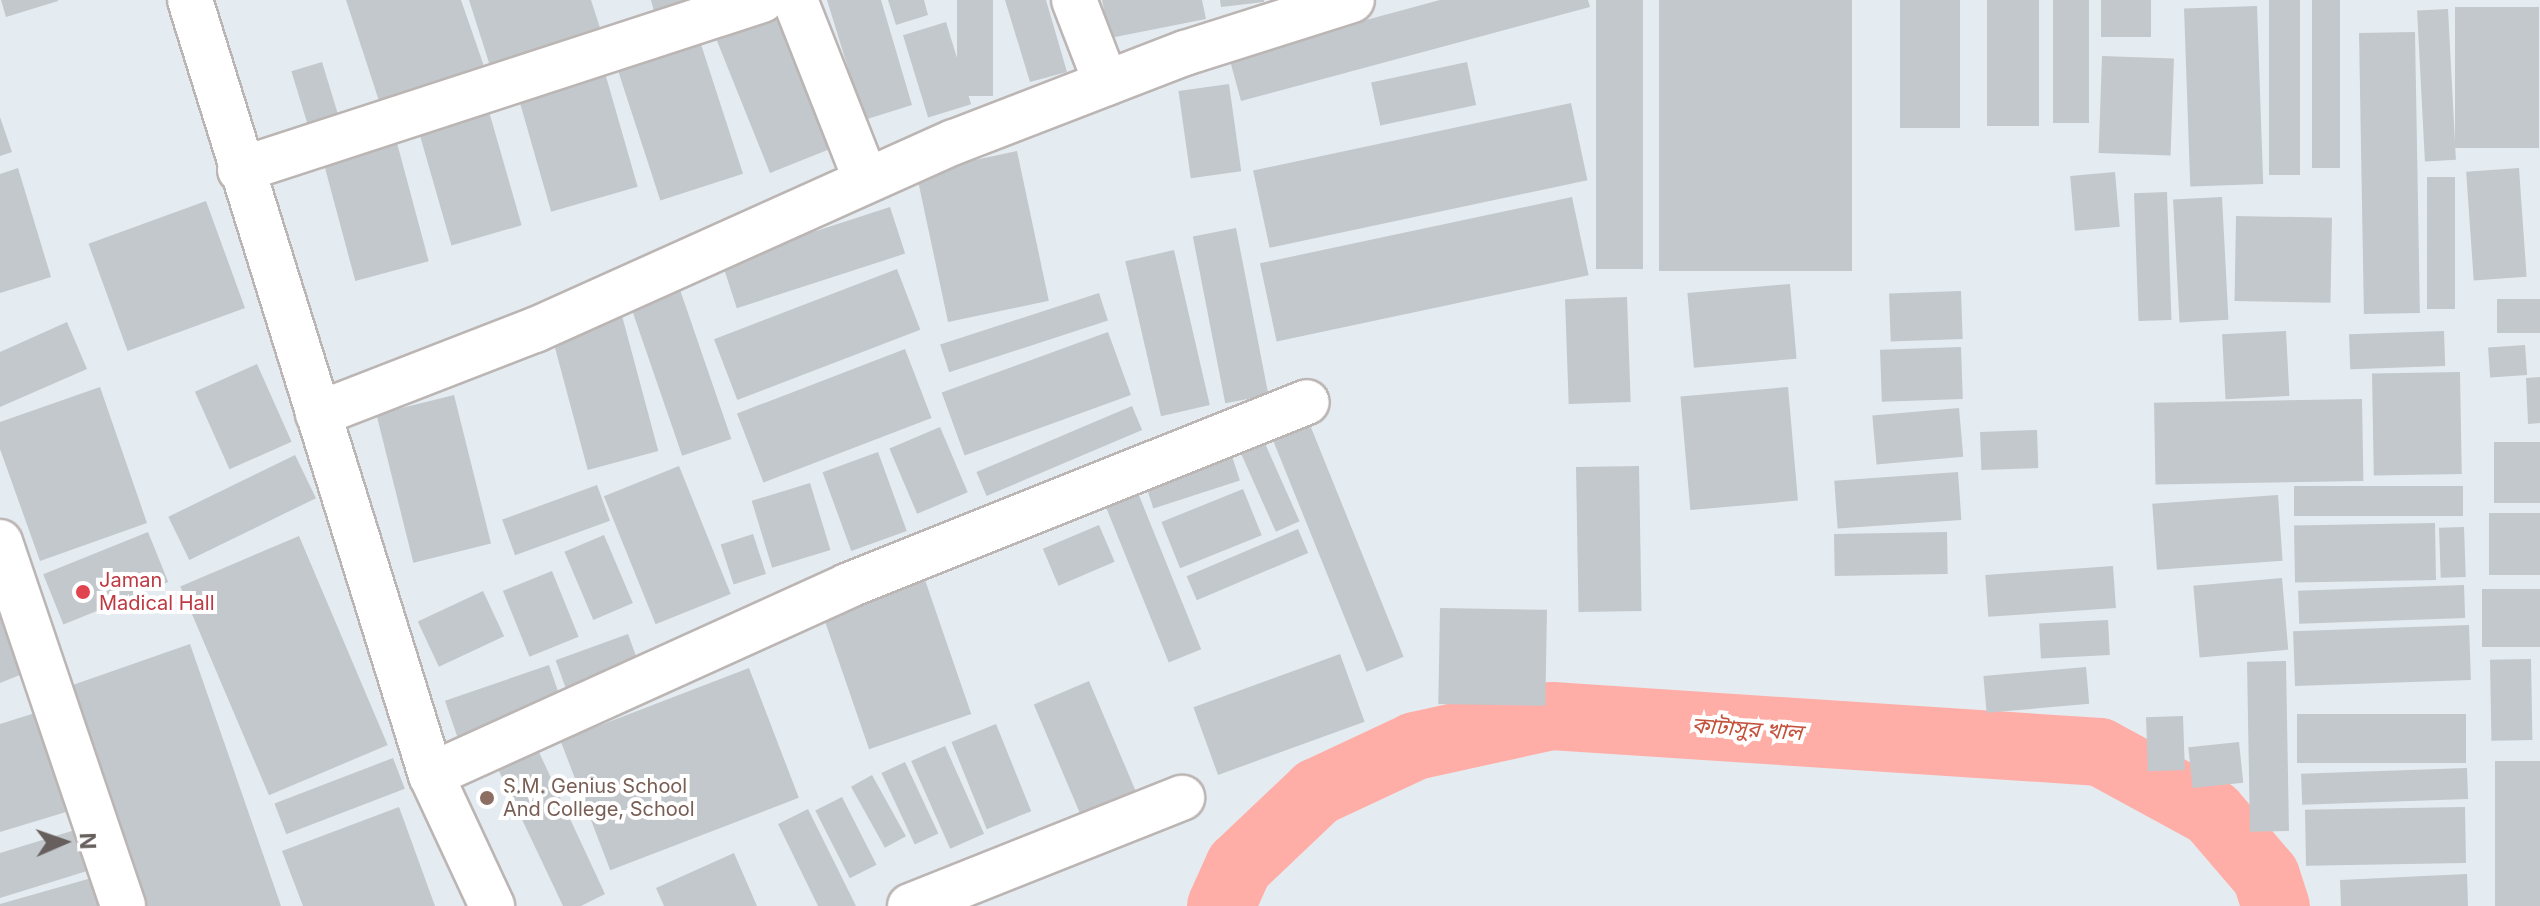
<!DOCTYPE html>
<html>
<head>
<meta charset="utf-8">
<style>
	body { margin:0 }
	#map { position:relative; width:2540px; height:906px; overflow:hidden; background:#e5ecf1; font-family:Inter,"Noto Sans Bengali",sans-serif }
	div>[style] { position:absolute }
	.canal>* { height:68px; margin:-34px; padding:0 34px; transform-origin:34px; border-radius:34px; background:#ffaea7 }
	.building>* { inset:0; background:#c2c8cc; transform-origin:0 0 }
	.roads { filter:drop-shadow(2px 0 #bbb5b3) drop-shadow(-2px 0 #bbb5b3) drop-shadow(0 2px #bbb5b3) drop-shadow(0 -2px #bbb5b3) }
	.minor>* { height:44px; margin:-22px; padding:0 22px; transform-origin:22px; border-radius:22px; background:#fff }
	.dots>* { width:22px; height:22px; translate:-50% -50%; box-sizing:border-box; border:4px solid #fff; border-radius:50% }
	span { translate:-50% -50%; white-space:nowrap; text-align:center; line-height:1.15; -webkit-text-stroke:8px #fff; paint-order:stroke }
	.health-label { font-size:20px; color:#be3a42 }
	.left { translate:0 -50%; text-align:left }
	.education-label { font-size:20px; color:#785e54 }
	.water-label { font-size:22px; color:#c5513c; font-style:italic }
	.north { position:absolute; left:24px; top:802px; width:80px; height:80px; -webkit-text-stroke:6px #fff; paint-order:stroke; rotate:88deg; font-size:22px; font-weight:700; line-height:32px; text-align:center; color:#675f5d }
	.north::after { content:''; display:block; margin:auto; width:28px; height:36px; background:#675f5d; clip-path:polygon(50% 0,100% 100%,50% 72%,0 100%) }
</style>
</head>
<body>
<div id="map">
	<div class="canal">
		<div style="left:1221px;top:906px;width:44px;rotate:-65.8deg"></div>
		<div style="left:1239px;top:866px;width:108px;rotate:-43.5deg"></div>
		<div style="left:1317px;top:792px;width:108px;rotate:-25.1deg"></div>
		<div style="left:1415px;top:746px;width:140px;rotate:-12.4deg"></div>
		<div style="left:1552px;top:716px;width:549px;rotate:3.76deg"></div>
		<div style="left:2100px;top:752px;width:128px;rotate:28.6deg"></div>
		<div style="left:2212px;top:813px;width:83px;rotate:49.4deg"></div>
		<div style="left:2266px;top:876px;width:32px;rotate:72deg"></div>
	</div>
	<div class="building">
		<div style="clip-path:polygon(1px 0,58px 0,58px 1px,6px 17px)"></div>
		<div style="clip-path:polygon(346px 0,461px 0,485px 69px,380px 104px)"></div>
		<div style="clip-path:polygon(469px 0,591px 0,601px 31px,490px 66px)"></div>
		<div style="clip-path:polygon(651px 0,686px 0,686px 1px,654px 11px)"></div>
		<div style="clip-path:polygon(775px 0,845px 143px,770px 173px,711px 26px)"></div>
		<div style="clip-path:polygon(827px 0,881px 0,912px 105px,864px 120px)"></div>
		<div style="clip-path:polygon(888px 0,924px 0,928px 15px,896px 25px)"></div>
		<div style="left:957px;top:0;width:36px;height:96px"></div>
		<div style="clip-path:polygon(1005px 0,1046px 0,1067px 72px,1030px 82px)"></div>
		<div style="clip-path:polygon(1102px 0,1202px 0,1206px 19px,1110px 38px)"></div>
		<div style="clip-path:polygon(1220px 0,1264px 0,1264px 2px,1221px 7px)"></div>
		<div style="clip-path:polygon(1440px 0,1588px 0,1590px 7px,1241px 101px,1229px 57px)"></div>
		<div style="left:1596px;top:0;width:47px;height:269px"></div>
		<div style="left:1659px;top:0;width:193px;height:271px"></div>
		<div style="left:1900px;top:0;width:60px;height:128px"></div>
		<div style="left:1987px;top:0;width:52px;height:126px"></div>
		<div style="left:2053px;top:0;width:36px;height:123px"></div>
		<div style="left:2101px;top:0;width:50px;height:37px"></div>
		<div style="left:2269px;top:0;width:31px;height:175px"></div>
		<div style="left:2312px;top:0;width:28px;height:168px"></div>
		<div style="left:2257px;top:6px;width:178px;height:73px;rotate:88deg"></div>
		<div style="left:2539px;top:7px;width:141px;height:84px;rotate:90deg"></div>
		<div style="left:2448px;top:9px;width:151px;height:31px;rotate:87deg"></div>
		<div style="left:946px;top:22px;width:86px;height:45px;rotate:73deg"></div>
		<div style="left:697px;top:32px;width:149px;height:87px;rotate:72deg"></div>
		<div style="left:2415px;top:32px;width:281px;height:56px;rotate:89deg"></div>
		<div style="left:2102px;top:56px;width:72px;height:97px;rotate:2deg"></div>
		<div style="left:601px;top:59px;width:133px;height:90px;rotate:74deg"></div>
		<div style="left:322px;top:62px;width:66px;height:32px;rotate:73deg"></div>
		<div style="left:1467px;top:62px;width:44px;height:98px;rotate:78deg"></div>
		<div style="left:1229px;top:84px;width:88px;height:51px;rotate:82deg"></div>
		<div style="left:1571px;top:103px;width:79px;height:325px;rotate:78deg"></div>
		<div style="left:488px;top:108px;width:122px;height:73px;rotate:74deg"></div>
		<div style="clip-path:polygon(0 117px,12px 152px,0 156px)"></div>
		<div style="left:393px;top:128px;width:138px;height:76px;rotate:75deg"></div>
		<div style="left:1017px;top:151px;width:153px;height:103px;rotate:78deg"></div>
		<div style="clip-path:polygon(18px 168px,51px 277px,0 293px,0 174px)"></div>
		<div style="left:2519px;top:168px;width:109px;height:53px;rotate:86deg"></div>
		<div style="left:2115px;top:172px;width:55px;height:45px;rotate:85deg"></div>
		<div style="left:2427px;top:177px;width:28px;height:132px"></div>
		<div style="left:2167px;top:192px;width:128px;height:33px;rotate:88deg"></div>
		<div style="left:1572px;top:197px;width:80px;height:319px;rotate:78deg"></div>
		<div style="left:2222px;top:197px;width:123px;height:49px;rotate:87deg"></div>
		<div style="left:206px;top:201px;width:114px;height:125px;rotate:70deg"></div>
		<div style="left:890px;top:207px;width:49px;height:177px;rotate:72deg"></div>
		<div style="left:2236px;top:216px;width:96px;height:85px;rotate:1deg"></div>
		<div style="left:1236px;top:228px;width:170px;height:44px;rotate:79deg"></div>
		<div style="left:1174px;top:250px;width:159px;height:50px;rotate:77deg"></div>
		<div style="left:897px;top:269px;width:65px;height:196px;rotate:69deg"></div>
		<div style="left:677px;top:281px;width:167px;height:52px;rotate:71deg"></div>
		<div style="left:1790px;top:284px;width:75px;height:103px;rotate:85deg"></div>
		<div style="left:1961px;top:291px;width:48px;height:72px;rotate:88deg"></div>
		<div style="left:1099px;top:293px;width:29px;height:167px;rotate:72deg"></div>
		<div style="left:1627px;top:297px;width:105px;height:62px;rotate:88deg"></div>
		<div style="left:2540px;top:299px;width:34px;height:43px;rotate:90deg"></div>
		<div style="left:621px;top:312px;width:144px;height:73px;rotate:75deg"></div>
		<div style="clip-path:polygon(67px 322px,87px 369px,0 407px,0 352px)"></div>
		<div style="left:2286px;top:331px;width:65px;height:64px;rotate:87deg"></div>
		<div style="left:2444px;top:331px;width:35px;height:95px;rotate:88deg"></div>
		<div style="left:1108px;top:332px;width:67px;height:177px;rotate:70deg"></div>
		<div style="left:2525px;top:345px;width:30px;height:37px;rotate:86deg"></div>
		<div style="left:1961px;top:347px;width:52px;height:81px;rotate:88deg"></div>
		<div style="left:905px;top:349px;width:74px;height:180px;rotate:69deg"></div>
		<div style="left:257px;top:364px;width:85px;height:68px;rotate:66deg"></div>
		<div style="left:2460px;top:372px;width:102px;height:88px;rotate:89deg"></div>
		<div style="clip-path:polygon(2540px 377px,2540px 423px,2528px 424px,2526px 378px)"></div>
		<div style="clip-path:polygon(100px 387px,147px 523px,40px 561px,0 449px,0 422px)"></div>
		<div style="left:1788px;top:387px;width:114px;height:108px;rotate:85deg"></div>
		<div style="left:454px;top:395px;width:153px;height:80px;rotate:76deg"></div>
		<div style="left:2362px;top:399px;width:82px;height:208px;rotate:89deg"></div>
		<div style="left:1132px;top:406px;width:26px;height:169px;rotate:67deg"></div>
		<div style="left:1959px;top:408px;width:49px;height:87px;rotate:85deg"></div>
		<div style="left:1310px;top:425px;width:250px;height:40px;rotate:68deg"></div>
		<div style="left:940px;top:427px;width:71px;height:55px;rotate:67deg"></div>
		<div style="left:2037px;top:430px;width:38px;height:57px;rotate:88deg"></div>
		<div style="left:1263px;top:439px;width:90px;height:26px;rotate:66deg"></div>
		<div style="left:2540px;top:442px;width:61px;height:46px;rotate:90deg"></div>
		<div style="left:1230px;top:450px;width:32px;height:91px;rotate:72deg"></div>
		<div style="left:878px;top:452px;width:84px;height:59px;rotate:70deg"></div>
		<div style="left:295px;top:455px;width:48px;height:141px;rotate:64deg"></div>
		<div style="left:679px;top:466px;width:138px;height:81px;rotate:68deg"></div>
		<div style="left:1639px;top:466px;width:145px;height:63px;rotate:89deg"></div>
		<div style="left:1958px;top:472px;width:48px;height:124px;rotate:86deg"></div>
		<div style="left:810px;top:483px;width:70px;height:61px;rotate:73deg"></div>
		<div style="left:597px;top:485px;width:38px;height:101px;rotate:70deg"></div>
		<div style="left:2463px;top:486px;width:30px;height:169px;rotate:90deg"></div>
		<div style="left:1136px;top:488px;width:174px;height:35px;rotate:68deg"></div>
		<div style="left:1243px;top:489px;width:50px;height:88px;rotate:68deg"></div>
		<div style="left:2278px;top:495px;width:66px;height:126px;rotate:86deg"></div>
		<div style="left:2489px;top:513px;width:51px;height:62px"></div>
		<div style="left:2435px;top:523px;width:57px;height:141px;rotate:89deg"></div>
		<div style="left:1099px;top:525px;width:40px;height:61px;rotate:67deg"></div>
		<div style="left:2464px;top:527px;width:50px;height:25px;rotate:88deg"></div>
		<div style="left:1298px;top:529px;width:26px;height:121px;rotate:67deg"></div>
		<div style="left:148px;top:532px;width:54px;height:113px;rotate:68deg"></div>
		<div style="left:1947px;top:532px;width:42px;height:113px;rotate:89deg"></div>
		<div style="left:753px;top:534px;width:42px;height:34px;rotate:72deg"></div>
		<div style="left:604px;top:535px;width:74px;height:43px;rotate:67deg"></div>
		<div style="left:299px;top:536px;width:227px;height:129px;rotate:67deg"></div>
		<div style="left:2113px;top:566px;width:42px;height:128px;rotate:86deg"></div>
		<div style="left:552px;top:571px;width:71px;height:53px;rotate:68deg"></div>
		<div style="left:924px;top:577px;width:145px;height:108px;rotate:71deg"></div>
		<div style="left:2282px;top:578px;width:72px;height:89px;rotate:85deg"></div>
		<div style="left:2464px;top:585px;width:33px;height:166px;rotate:88deg"></div>
		<div style="left:2540px;top:589px;width:58px;height:58px;rotate:90deg"></div>
		<div style="left:483px;top:591px;width:50px;height:72px;rotate:65deg"></div>
		<div style="clip-path:polygon(0 594px,30px 671px,0 683px)"></div>
		<div style="left:1440px;top:608px;width:107px;height:96px;rotate:1deg"></div>
		<div style="left:2108px;top:620px;width:35px;height:69px;rotate:87deg"></div>
		<div style="left:2469px;top:625px;width:55px;height:176px;rotate:88deg"></div>
		<div style="left:628px;top:634px;width:35px;height:77px;rotate:70deg"></div>
		<div style="clip-path:polygon(190px 644px,281px 906px,143px 906px,67px 687px)"></div>
		<div style="left:1340px;top:654px;width:72px;height:156px;rotate:70deg"></div>
		<div style="left:2531px;top:659px;width:81px;height:41px;rotate:89deg"></div>
		<div style="left:2286px;top:661px;width:170px;height:39px;rotate:89deg"></div>
		<div style="left:549px;top:665px;width:39px;height:110px;rotate:71deg"></div>
		<div style="left:2086px;top:667px;width:37px;height:103px;rotate:85deg"></div>
		<div style="left:749px;top:668px;width:139px;height:202px;rotate:69deg"></div>
		<div style="left:1089px;top:681px;width:152px;height:60px;rotate:67deg"></div>
		<div style="clip-path:polygon(35px 713px,66px 812px,0 832px,0 724px)"></div>
		<div style="left:2466px;top:714px;width:49px;height:169px;rotate:90deg"></div>
		<div style="left:2183px;top:716px;width:54px;height:37px;rotate:88deg"></div>
		<div style="left:996px;top:724px;width:94px;height:48px;rotate:68deg"></div>
		<div style="left:2239px;top:742px;width:41px;height:51px;rotate:84deg"></div>
		<div style="left:945px;top:746px;width:96px;height:37px;rotate:66deg"></div>
		<div style="clip-path:polygon(538px 750px,605px 894px,581px 906px,563px 906px,498px 769px)"></div>
		<div style="left:393px;top:758px;width:33px;height:127px;rotate:69deg"></div>
		<div style="left:2540px;top:761px;width:145px;height:45px;rotate:90deg"></div>
		<div style="left:905px;top:762px;width:79px;height:26px;rotate:65deg"></div>
		<div style="left:2467px;top:768px;width:31px;height:166px;rotate:88deg"></div>
		<div style="left:872px;top:775px;width:70px;height:24px;rotate:61deg"></div>
		<div style="left:842px;top:797px;width:76px;height:30px;rotate:63deg"></div>
		<div style="clip-path:polygon(399px 807px,435px 906px,303px 906px,282px 851px)"></div>
		<div style="left:2465px;top:807px;width:56px;height:160px;rotate:89deg"></div>
		<div style="clip-path:polygon(808px 809px,856px 906px,818px 906px,778px 824px)"></div>
		<div style="clip-path:polygon(75px 830px,87px 871px,0 898px,0 853px)"></div>
		<div style="clip-path:polygon(734px 853px,757px 906px,664px 906px,656px 888px)"></div>
		<div style="clip-path:polygon(2467px 874px,2468px 906px,2341px 906px,2340px 880px)"></div>
		<div style="clip-path:polygon(95px 877px,103px 906px,0 906px,0 904px)"></div>
	</div>
	<div class="roads">
		<div class="minor">
			<div style="left:190px;top:0;width:812px;rotate:72.73deg"></div>
			<div style="left:431px;top:775px;width:145px;rotate:65deg"></div>
			<div style="left:795px;top:0;width:193px;rotate:68.5deg"></div>
			<div style="left:1074px;top:0;width:89px;rotate:68.9deg"></div>
			<div style="left:240px;top:170px;width:549px;rotate:-18.04deg"></div>
			<div style="left:318px;top:414px;width:233px;rotate:-21.2deg"></div>
			<div style="left:535px;top:330px;width:459px;rotate:-24.2deg"></div>
			<div style="left:954px;top:142px;width:248px;rotate:-21.1deg"></div>
			<div style="left:1185px;top:53px;width:175px;rotate:-17.6deg"></div>
			<div style="left:0;top:542px;width:384px;rotate:71.3deg"></div>
			<div style="left:431px;top:775px;width:457px;rotate:-24.4deg"></div>
			<div style="left:847px;top:586px;width:495px;rotate:-21.8deg"></div>
			<div style="left:910px;top:906px;width:293px;rotate:-21.7deg"></div>
		</div>
	</div>
	<div class="dots">
		<div style="left:83px;top:592px;background:#e0444e"></div>
		<div style="left:487px;top:798px;background:#8d6e63"></div>
	</div>
	<div class="health-label">
		<span class="left" style="left:99px;top:592px">Jaman<br>Madical Hall</span>
	</div>
	<div class="education-label">
		<span class="left" style="left:503px;top:798px">S.M. Genius School<br>And College, School</span>
	</div>
	<div class="water-label">
		<span style="left:1747px;top:729px;rotate:4deg">কাটাসুর খাল</span>
	</div>
	<div class="north">N</div>
</div>
</body>
</html>
